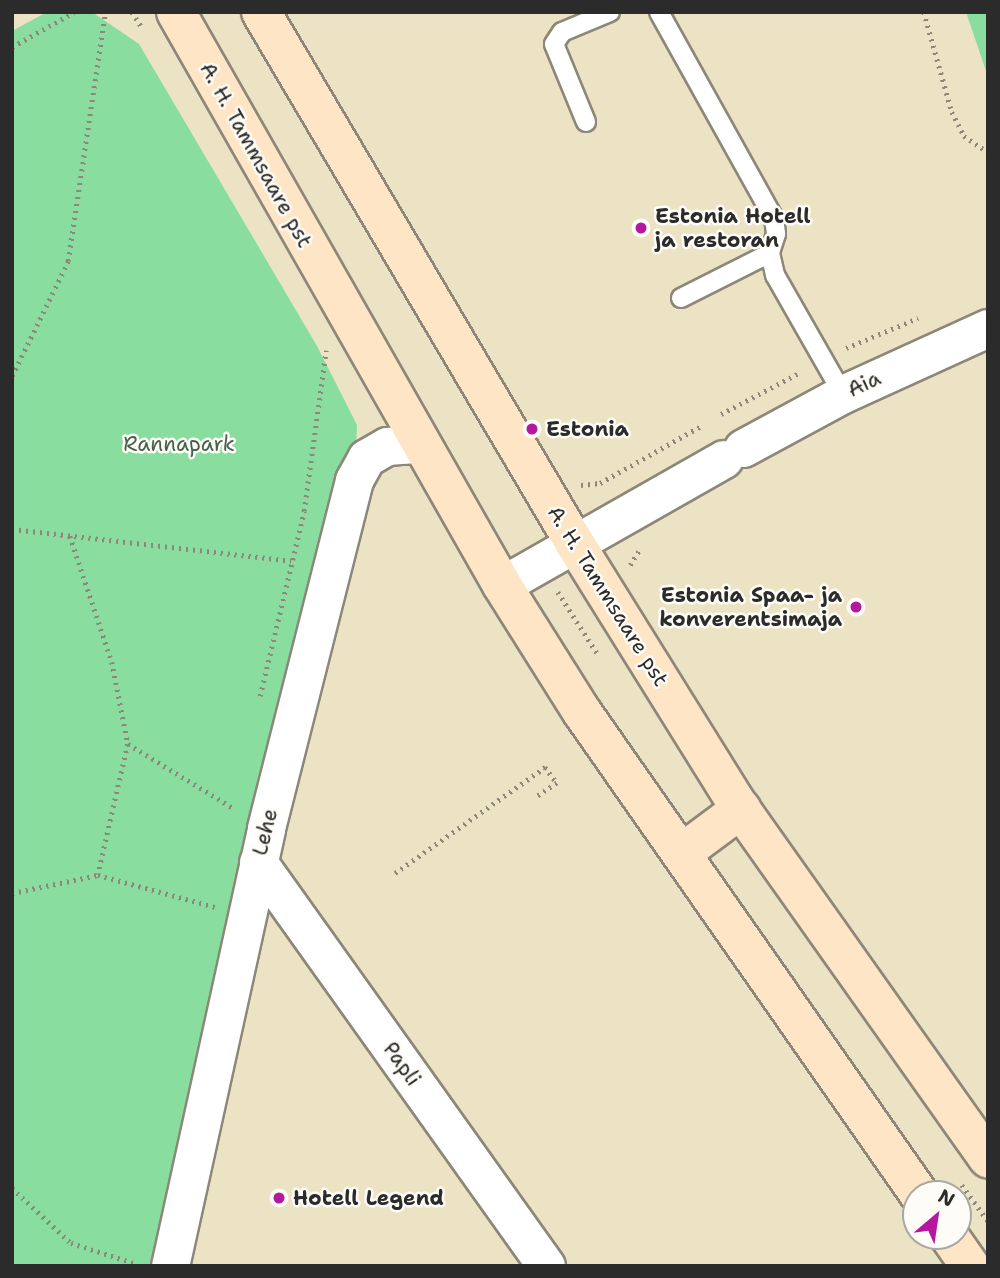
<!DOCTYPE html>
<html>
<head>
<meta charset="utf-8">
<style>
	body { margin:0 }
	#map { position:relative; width:1000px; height:1278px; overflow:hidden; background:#ece3c4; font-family:"Shantell Sans",sans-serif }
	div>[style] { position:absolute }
	.green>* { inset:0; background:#88dd9f }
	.path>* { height:4.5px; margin-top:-2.25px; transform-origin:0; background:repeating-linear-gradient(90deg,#8c8778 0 2px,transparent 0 7px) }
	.roads { filter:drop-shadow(2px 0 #8c8778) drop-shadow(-2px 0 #8c8778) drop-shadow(0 2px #8c8778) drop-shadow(0 -2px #8c8778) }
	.lane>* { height:18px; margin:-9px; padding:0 9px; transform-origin:9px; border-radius:9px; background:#fff }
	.street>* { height:37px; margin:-18.5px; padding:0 18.5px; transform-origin:18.5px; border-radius:18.5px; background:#fff }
	.secondary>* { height:38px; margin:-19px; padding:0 19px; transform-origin:19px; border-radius:19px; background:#fee5c5 }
	.dots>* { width:19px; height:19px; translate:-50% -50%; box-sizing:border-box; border:4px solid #fdfcf7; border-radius:50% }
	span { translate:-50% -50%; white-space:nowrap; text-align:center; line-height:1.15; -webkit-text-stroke:5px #fdfcf7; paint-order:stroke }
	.street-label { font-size:21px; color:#2b2b2b }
	.poi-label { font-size:21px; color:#2b2b2b; font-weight:700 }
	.left { translate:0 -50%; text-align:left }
	.right { translate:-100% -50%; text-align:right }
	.park-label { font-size:21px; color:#47604e }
	.frame { position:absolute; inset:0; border:14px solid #2b2b2b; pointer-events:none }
	.north { position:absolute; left:902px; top:1180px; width:70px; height:70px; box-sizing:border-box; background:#fdfcf7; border:2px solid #a9a8a5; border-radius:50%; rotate:29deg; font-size:19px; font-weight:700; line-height:28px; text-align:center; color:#2b2b2b }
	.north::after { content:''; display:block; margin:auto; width:24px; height:32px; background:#b5179e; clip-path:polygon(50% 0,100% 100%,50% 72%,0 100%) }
</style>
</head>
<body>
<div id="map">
	<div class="green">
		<div style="clip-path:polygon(47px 12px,92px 12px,139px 44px,317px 346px,357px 425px,356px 447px,229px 928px,151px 1266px,12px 1266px,12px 31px)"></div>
		<div style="clip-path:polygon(966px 12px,988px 12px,988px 77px)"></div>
	</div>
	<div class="path">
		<div style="left:132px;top:12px;width:17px;rotate:57deg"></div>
		<div style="left:924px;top:12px;width:104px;rotate:74.4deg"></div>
		<div style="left:952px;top:112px;width:27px;rotate:63deg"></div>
		<div style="left:964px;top:136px;width:29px;rotate:34deg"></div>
		<div style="left:12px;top:47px;width:71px;rotate:-29.4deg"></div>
		<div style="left:846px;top:348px;width:78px;rotate:-22.6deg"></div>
		<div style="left:12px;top:376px;width:128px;rotate:-64deg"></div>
		<div style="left:68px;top:261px;width:252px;rotate:-81.5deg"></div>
		<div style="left:721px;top:414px;width:90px;rotate:-27.7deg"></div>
		<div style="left:581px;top:485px;width:19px;rotate:-6deg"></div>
		<div style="left:600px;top:483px;width:118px;rotate:-29.4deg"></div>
		<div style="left:12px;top:529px;width:281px;rotate:6.5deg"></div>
		<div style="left:70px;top:536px;width:133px;rotate:71.6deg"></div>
		<div style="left:112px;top:662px;width:84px;rotate:79deg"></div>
		<div style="left:128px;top:744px;width:134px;rotate:102.9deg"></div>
		<div style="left:630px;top:565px;width:19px;rotate:-58deg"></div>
		<div style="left:558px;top:592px;width:72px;rotate:57.4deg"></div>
		<div style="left:260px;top:696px;width:190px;rotate:-76.6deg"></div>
		<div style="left:304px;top:511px;width:162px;rotate:-82.2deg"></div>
		<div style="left:128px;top:744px;width:125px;rotate:31.3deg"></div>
		<div style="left:395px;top:873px;width:184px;rotate:-35.2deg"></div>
		<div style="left:545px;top:767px;width:20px;rotate:53deg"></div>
		<div style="left:557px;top:783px;width:27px;rotate:146deg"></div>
		<div style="left:12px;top:893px;width:88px;rotate:-11.8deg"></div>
		<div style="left:98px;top:875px;width:121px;rotate:15.3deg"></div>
		<div style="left:962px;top:1185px;width:44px;rotate:54.2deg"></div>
		<div style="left:12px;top:1188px;width:81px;rotate:43deg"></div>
		<div style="left:71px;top:1243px;width:69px;rotate:17.7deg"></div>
	</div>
	<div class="roads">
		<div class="lane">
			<div style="left:659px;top:12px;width:237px;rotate:60.9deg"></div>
			<div style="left:774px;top:219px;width:15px;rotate:82deg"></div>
			<div style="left:776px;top:234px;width:20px;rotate:108deg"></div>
			<div style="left:770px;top:253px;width:23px;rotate:77deg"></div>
			<div style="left:775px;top:275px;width:137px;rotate:60.3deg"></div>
			<div style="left:586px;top:122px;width:84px;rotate:-112.3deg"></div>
			<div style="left:554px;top:44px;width:14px;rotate:-56deg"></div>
			<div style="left:562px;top:32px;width:52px;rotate:-22.6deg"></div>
			<div style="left:681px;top:298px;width:100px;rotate:-26.8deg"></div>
		</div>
		<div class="street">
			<div style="left:743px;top:448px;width:114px;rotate:-28.4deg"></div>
			<div style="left:843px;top:394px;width:159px;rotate:-24.5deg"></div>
			<div style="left:502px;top:585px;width:255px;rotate:-29.6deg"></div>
			<div style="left:258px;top:862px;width:496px;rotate:54.5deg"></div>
			<div style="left:170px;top:1266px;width:448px;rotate:-77.6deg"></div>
			<div style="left:266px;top:828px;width:359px;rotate:-75.8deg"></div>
			<div style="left:354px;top:480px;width:25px;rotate:-61deg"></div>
			<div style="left:366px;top:458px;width:24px;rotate:-30deg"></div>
			<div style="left:387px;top:446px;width:32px;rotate:-4deg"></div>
		</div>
		<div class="secondary">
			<div style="left:176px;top:12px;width:659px;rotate:60.36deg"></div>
			<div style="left:502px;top:585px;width:150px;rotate:57.8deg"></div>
			<div style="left:582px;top:712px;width:588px;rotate:55.04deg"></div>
			<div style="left:261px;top:12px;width:616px;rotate:59.44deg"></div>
			<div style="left:574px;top:542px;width:305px;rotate:58.1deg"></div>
			<div style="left:735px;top:801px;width:438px;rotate:54.7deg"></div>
			<div style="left:682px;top:853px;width:74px;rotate:-36.7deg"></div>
			<div style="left:949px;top:1236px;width:37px;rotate:55deg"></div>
		</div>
	</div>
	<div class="dots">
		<div style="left:641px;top:228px;background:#b5179e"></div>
		<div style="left:532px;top:429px;background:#b5179e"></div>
		<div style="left:856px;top:607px;background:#b5179e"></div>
		<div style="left:279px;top:1198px;background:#b5179e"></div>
	</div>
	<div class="street-label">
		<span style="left:256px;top:155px;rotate:61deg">A. H. Tammsaare pst</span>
		<span style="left:864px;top:384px;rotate:-25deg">Aia</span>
		<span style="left:608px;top:596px;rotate:58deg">A. H. Tammsaare pst</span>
		<span style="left:265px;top:832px;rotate:-76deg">Lehe</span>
		<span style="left:402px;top:1064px;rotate:55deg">Papli</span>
	</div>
	<div class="poi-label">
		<span class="left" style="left:655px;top:228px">Estonia Hotell<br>ja restoran</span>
		<span class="left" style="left:546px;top:429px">Estonia</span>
		<span class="right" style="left:842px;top:607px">Estonia Spaa- ja<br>konverentsimaja</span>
		<span class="left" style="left:293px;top:1198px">Hotell Legend</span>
	</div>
	<div class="park-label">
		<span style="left:179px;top:444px">Rannapark</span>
	</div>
	<div class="frame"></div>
	<div class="north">N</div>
</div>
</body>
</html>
